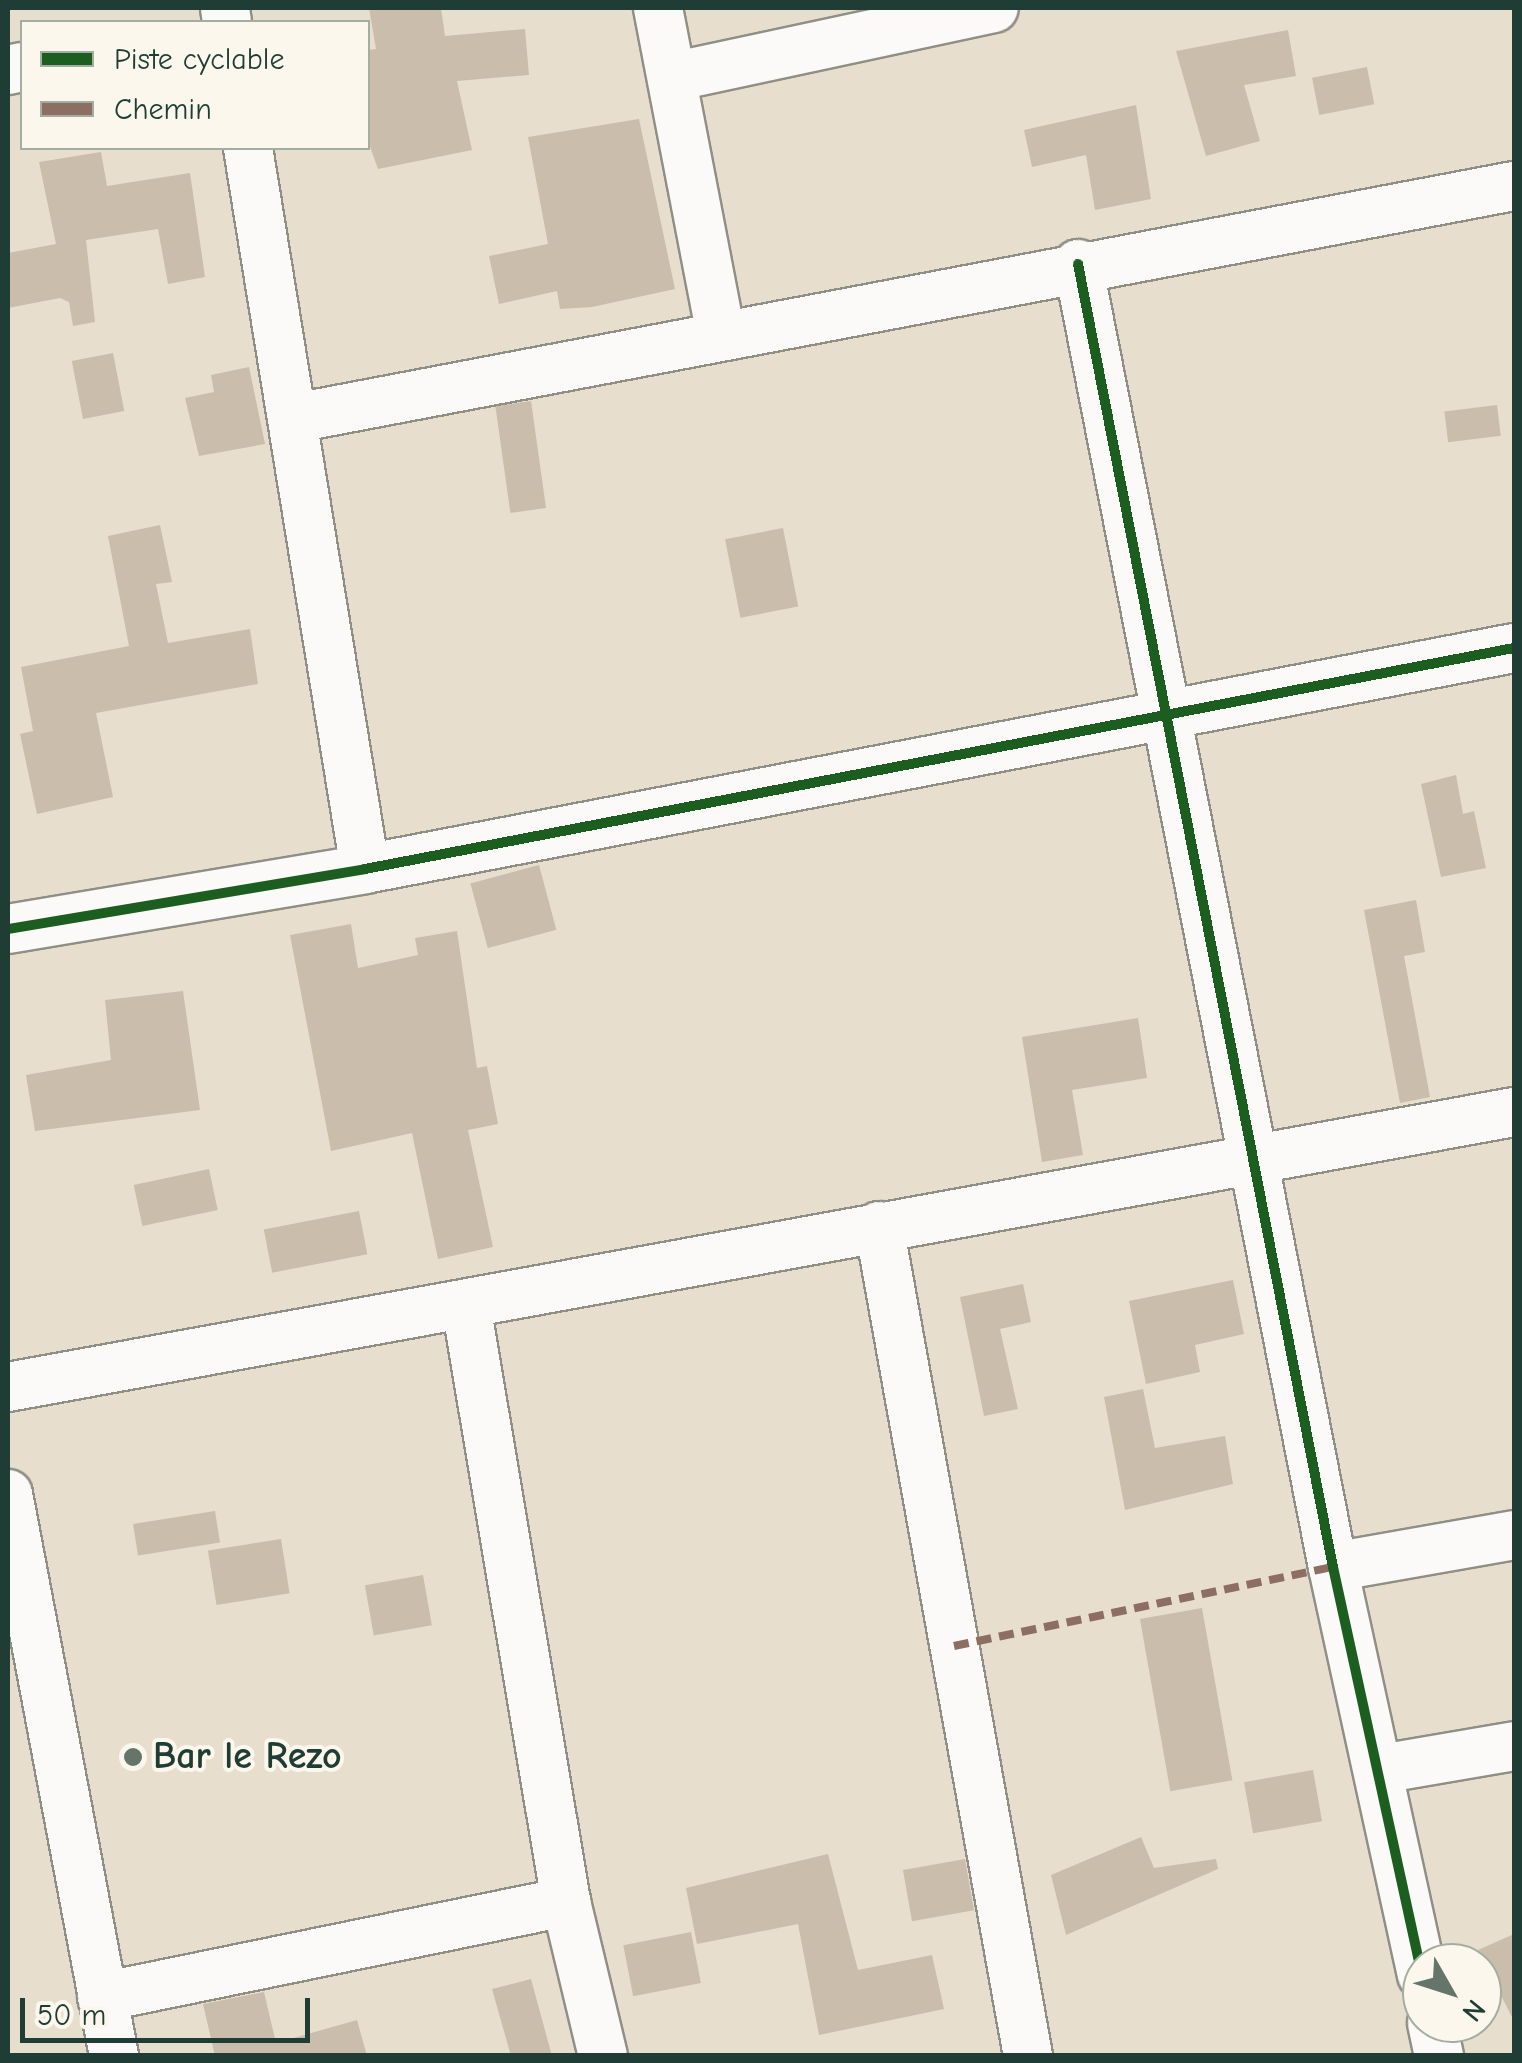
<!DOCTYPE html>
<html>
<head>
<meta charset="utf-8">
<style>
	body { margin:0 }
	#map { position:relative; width:1522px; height:2063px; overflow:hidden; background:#e8dece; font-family:"Comic Neue",sans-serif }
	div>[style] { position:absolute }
	.building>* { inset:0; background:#cabdab; transform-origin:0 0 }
	.roads { filter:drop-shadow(2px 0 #8f8f85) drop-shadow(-2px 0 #8f8f85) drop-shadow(0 2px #8f8f85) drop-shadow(0 -2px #8f8f85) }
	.minor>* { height:48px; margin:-24px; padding:0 24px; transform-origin:24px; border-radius:24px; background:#fcfaf8 }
	.quiet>* { height:8px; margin-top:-4px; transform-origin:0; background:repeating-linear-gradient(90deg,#8d6e63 0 15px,transparent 0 23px) }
	.cycleway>* { height:10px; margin:-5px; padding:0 5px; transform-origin:5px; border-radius:5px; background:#1b5e20 }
	.dots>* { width:28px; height:28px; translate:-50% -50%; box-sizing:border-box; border:5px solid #fbf7ec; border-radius:50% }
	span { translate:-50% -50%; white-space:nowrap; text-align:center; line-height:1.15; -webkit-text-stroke:8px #fbf7ec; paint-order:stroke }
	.poi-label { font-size:38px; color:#1f3d34; font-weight:700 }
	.left { translate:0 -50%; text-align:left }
	.frame { position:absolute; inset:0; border:10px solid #1f3d34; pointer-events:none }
	.legend { position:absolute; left:20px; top:20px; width:350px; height:130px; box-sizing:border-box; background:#fbf7ec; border:2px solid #a3ada2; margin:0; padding:12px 18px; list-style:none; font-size:30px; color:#1f3d34 }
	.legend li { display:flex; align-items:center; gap:20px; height:50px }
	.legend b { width:50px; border:2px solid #a3ada2 }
	.north { position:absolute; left:1402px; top:1943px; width:100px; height:100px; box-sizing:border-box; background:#fbf7ec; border:2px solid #a3ada2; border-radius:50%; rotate:129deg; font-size:28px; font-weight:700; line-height:40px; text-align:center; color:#1f3d34 }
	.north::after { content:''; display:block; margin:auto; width:35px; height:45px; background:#65756a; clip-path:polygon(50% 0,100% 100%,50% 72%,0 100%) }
	.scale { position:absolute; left:20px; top:1998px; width:290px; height:45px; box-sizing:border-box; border:5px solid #1f3d34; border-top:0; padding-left:12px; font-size:30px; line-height:35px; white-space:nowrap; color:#1f3d34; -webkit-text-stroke:8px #fbf7ec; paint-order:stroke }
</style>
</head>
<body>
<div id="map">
	<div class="building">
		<div style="clip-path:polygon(369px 8px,441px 8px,445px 36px,525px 29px,529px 75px,457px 81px,472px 150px,378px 169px,368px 141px,368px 50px,376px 49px)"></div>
		<div style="clip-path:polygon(1288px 30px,1296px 76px,1244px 85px,1260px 141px,1206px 156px,1176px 51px)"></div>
		<div style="left:1367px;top:67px;width:38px;height:56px;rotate:79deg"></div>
		<div style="clip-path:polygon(1136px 105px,1151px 199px,1095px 210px,1086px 155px,1032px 167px,1024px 130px)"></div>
		<div style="clip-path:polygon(639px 119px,675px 289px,592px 307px,560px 309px,557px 291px,499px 304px,489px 256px,548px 244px,528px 137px)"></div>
		<div style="clip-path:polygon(101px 152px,107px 186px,190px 173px,205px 277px,168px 284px,158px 229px,86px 240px,95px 322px,73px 326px,69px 302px,60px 298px,8px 308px,8px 253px,56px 244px,39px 162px)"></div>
		<div style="left:113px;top:353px;width:59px;height:42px;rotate:79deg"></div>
		<div style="clip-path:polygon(249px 367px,265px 444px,199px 456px,185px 398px,214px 392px,211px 375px)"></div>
		<div style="left:531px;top:401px;width:108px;height:36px;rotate:82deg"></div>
		<div style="left:1497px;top:405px;width:31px;height:53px;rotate:83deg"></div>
		<div style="clip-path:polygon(160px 525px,172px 582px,156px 584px,168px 643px,250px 629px,258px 684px,96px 713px,113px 797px,37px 814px,20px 734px,33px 731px,21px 667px,129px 646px,108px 536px)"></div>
		<div style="left:783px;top:528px;width:80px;height:59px;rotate:79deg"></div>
		<div style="clip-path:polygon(1456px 775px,1463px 814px,1474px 811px,1486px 868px,1441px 877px,1421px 784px)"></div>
		<div style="left:539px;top:865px;width:67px;height:71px;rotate:75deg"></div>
		<div style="clip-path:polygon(1416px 900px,1425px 952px,1404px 956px,1430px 1097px,1400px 1103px,1364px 910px)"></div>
		<div style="clip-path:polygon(351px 924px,358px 968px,418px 955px,415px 938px,457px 931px,477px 1068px,487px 1066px,498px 1124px,468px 1130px,493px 1247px,438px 1259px,412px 1133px,331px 1151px,290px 935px)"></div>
		<div style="clip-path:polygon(183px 991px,200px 1110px,35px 1131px,26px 1075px,111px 1060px,105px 1000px)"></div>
		<div style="clip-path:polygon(1138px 1018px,1147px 1078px,1072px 1090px,1083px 1155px,1042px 1162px,1022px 1037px)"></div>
		<div style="left:209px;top:1169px;width:42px;height:77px;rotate:78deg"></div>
		<div style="left:359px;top:1211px;width:44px;height:97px;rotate:79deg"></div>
		<div style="clip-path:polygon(1233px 1280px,1244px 1334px,1195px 1345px,1200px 1372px,1146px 1384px,1129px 1301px)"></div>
		<div style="clip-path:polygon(1023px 1284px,1031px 1322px,1000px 1329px,1018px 1409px,984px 1416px,960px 1297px)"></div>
		<div style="clip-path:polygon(1143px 1389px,1155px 1448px,1225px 1436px,1233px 1484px,1125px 1510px,1104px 1397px)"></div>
		<div style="left:215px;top:1511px;width:32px;height:83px;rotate:81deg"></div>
		<div style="left:281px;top:1539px;width:55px;height:74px;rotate:81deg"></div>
		<div style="left:423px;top:1575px;width:51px;height:59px;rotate:80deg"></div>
		<div style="left:1202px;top:1608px;width:175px;height:63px;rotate:80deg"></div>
		<div style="left:1313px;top:1770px;width:52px;height:70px;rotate:80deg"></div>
		<div style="clip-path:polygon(1141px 1837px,1154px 1868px,1216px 1859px,1218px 1869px,1066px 1935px,1051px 1875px)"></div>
		<div style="clip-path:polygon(828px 1854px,858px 1970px,932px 1955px,944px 2009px,819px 2035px,798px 1924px,697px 1944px,686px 1888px)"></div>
		<div style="left:965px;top:1859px;width:52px;height:63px;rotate:80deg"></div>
		<div style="left:691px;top:1932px;width:52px;height:69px;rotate:79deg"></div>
		<div style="clip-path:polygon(1514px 1934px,1514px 2021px,1478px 1950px)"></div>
		<div style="clip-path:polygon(531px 1979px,552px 2056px,511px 2056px,492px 1989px)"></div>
		<div style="clip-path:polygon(264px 1992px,276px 2043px,357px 2020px,367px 2056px,215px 2056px,203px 2004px)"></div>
	</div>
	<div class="roads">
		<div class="minor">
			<div style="left:225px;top:8px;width:14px;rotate:82deg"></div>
			<div style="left:658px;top:8px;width:333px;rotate:79.1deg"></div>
			<div style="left:8px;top:70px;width:14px;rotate:-12deg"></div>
			<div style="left:672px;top:77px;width:329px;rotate:-12.1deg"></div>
			<div style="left:248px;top:148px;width:730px;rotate:80.78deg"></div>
			<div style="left:1078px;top:264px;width:1328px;rotate:78.93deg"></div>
			<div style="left:1333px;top:1567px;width:417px;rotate:77.7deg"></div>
			<div style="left:295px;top:418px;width:1241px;rotate:-10.78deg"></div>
			<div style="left:8px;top:929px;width:362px;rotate:-9.5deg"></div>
			<div style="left:365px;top:869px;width:1170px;rotate:-10.89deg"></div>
			<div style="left:879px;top:1226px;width:843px;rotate:79.82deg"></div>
			<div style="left:466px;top:1305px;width:605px;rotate:80.49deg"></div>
			<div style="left:566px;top:1902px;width:158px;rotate:76.5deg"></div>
			<div style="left:8px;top:1387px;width:1531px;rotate:-10.35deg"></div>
			<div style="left:8px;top:1494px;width:572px;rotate:79.32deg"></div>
			<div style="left:1333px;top:1567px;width:184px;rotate:-10deg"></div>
			<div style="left:1380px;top:1769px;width:136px;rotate:-9.7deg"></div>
			<div style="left:102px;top:1997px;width:474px;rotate:-11.6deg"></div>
			<div style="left:1432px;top:2023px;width:34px;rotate:78deg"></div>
		</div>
	</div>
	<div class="quiet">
		<div style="left:954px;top:1646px;width:387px;rotate:-11.8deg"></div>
	</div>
	<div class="cycleway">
		<div style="left:1078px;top:264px;width:1328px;rotate:78.93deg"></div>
		<div style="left:1333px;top:1567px;width:417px;rotate:77.7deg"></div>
		<div style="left:8px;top:929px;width:362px;rotate:-9.5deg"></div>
		<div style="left:365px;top:869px;width:1170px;rotate:-10.89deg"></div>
	</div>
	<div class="dots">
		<div style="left:133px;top:1757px;background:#65756a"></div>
	</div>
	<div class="poi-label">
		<span class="left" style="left:153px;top:1757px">Bar le Rezo</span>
	</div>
	<div class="frame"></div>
	<ul class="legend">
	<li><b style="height:12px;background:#1b5e20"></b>Piste cyclable</li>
	<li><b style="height:12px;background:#8d6e63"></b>Chemin</li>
	</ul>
	<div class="north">N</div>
	<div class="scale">50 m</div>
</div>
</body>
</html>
